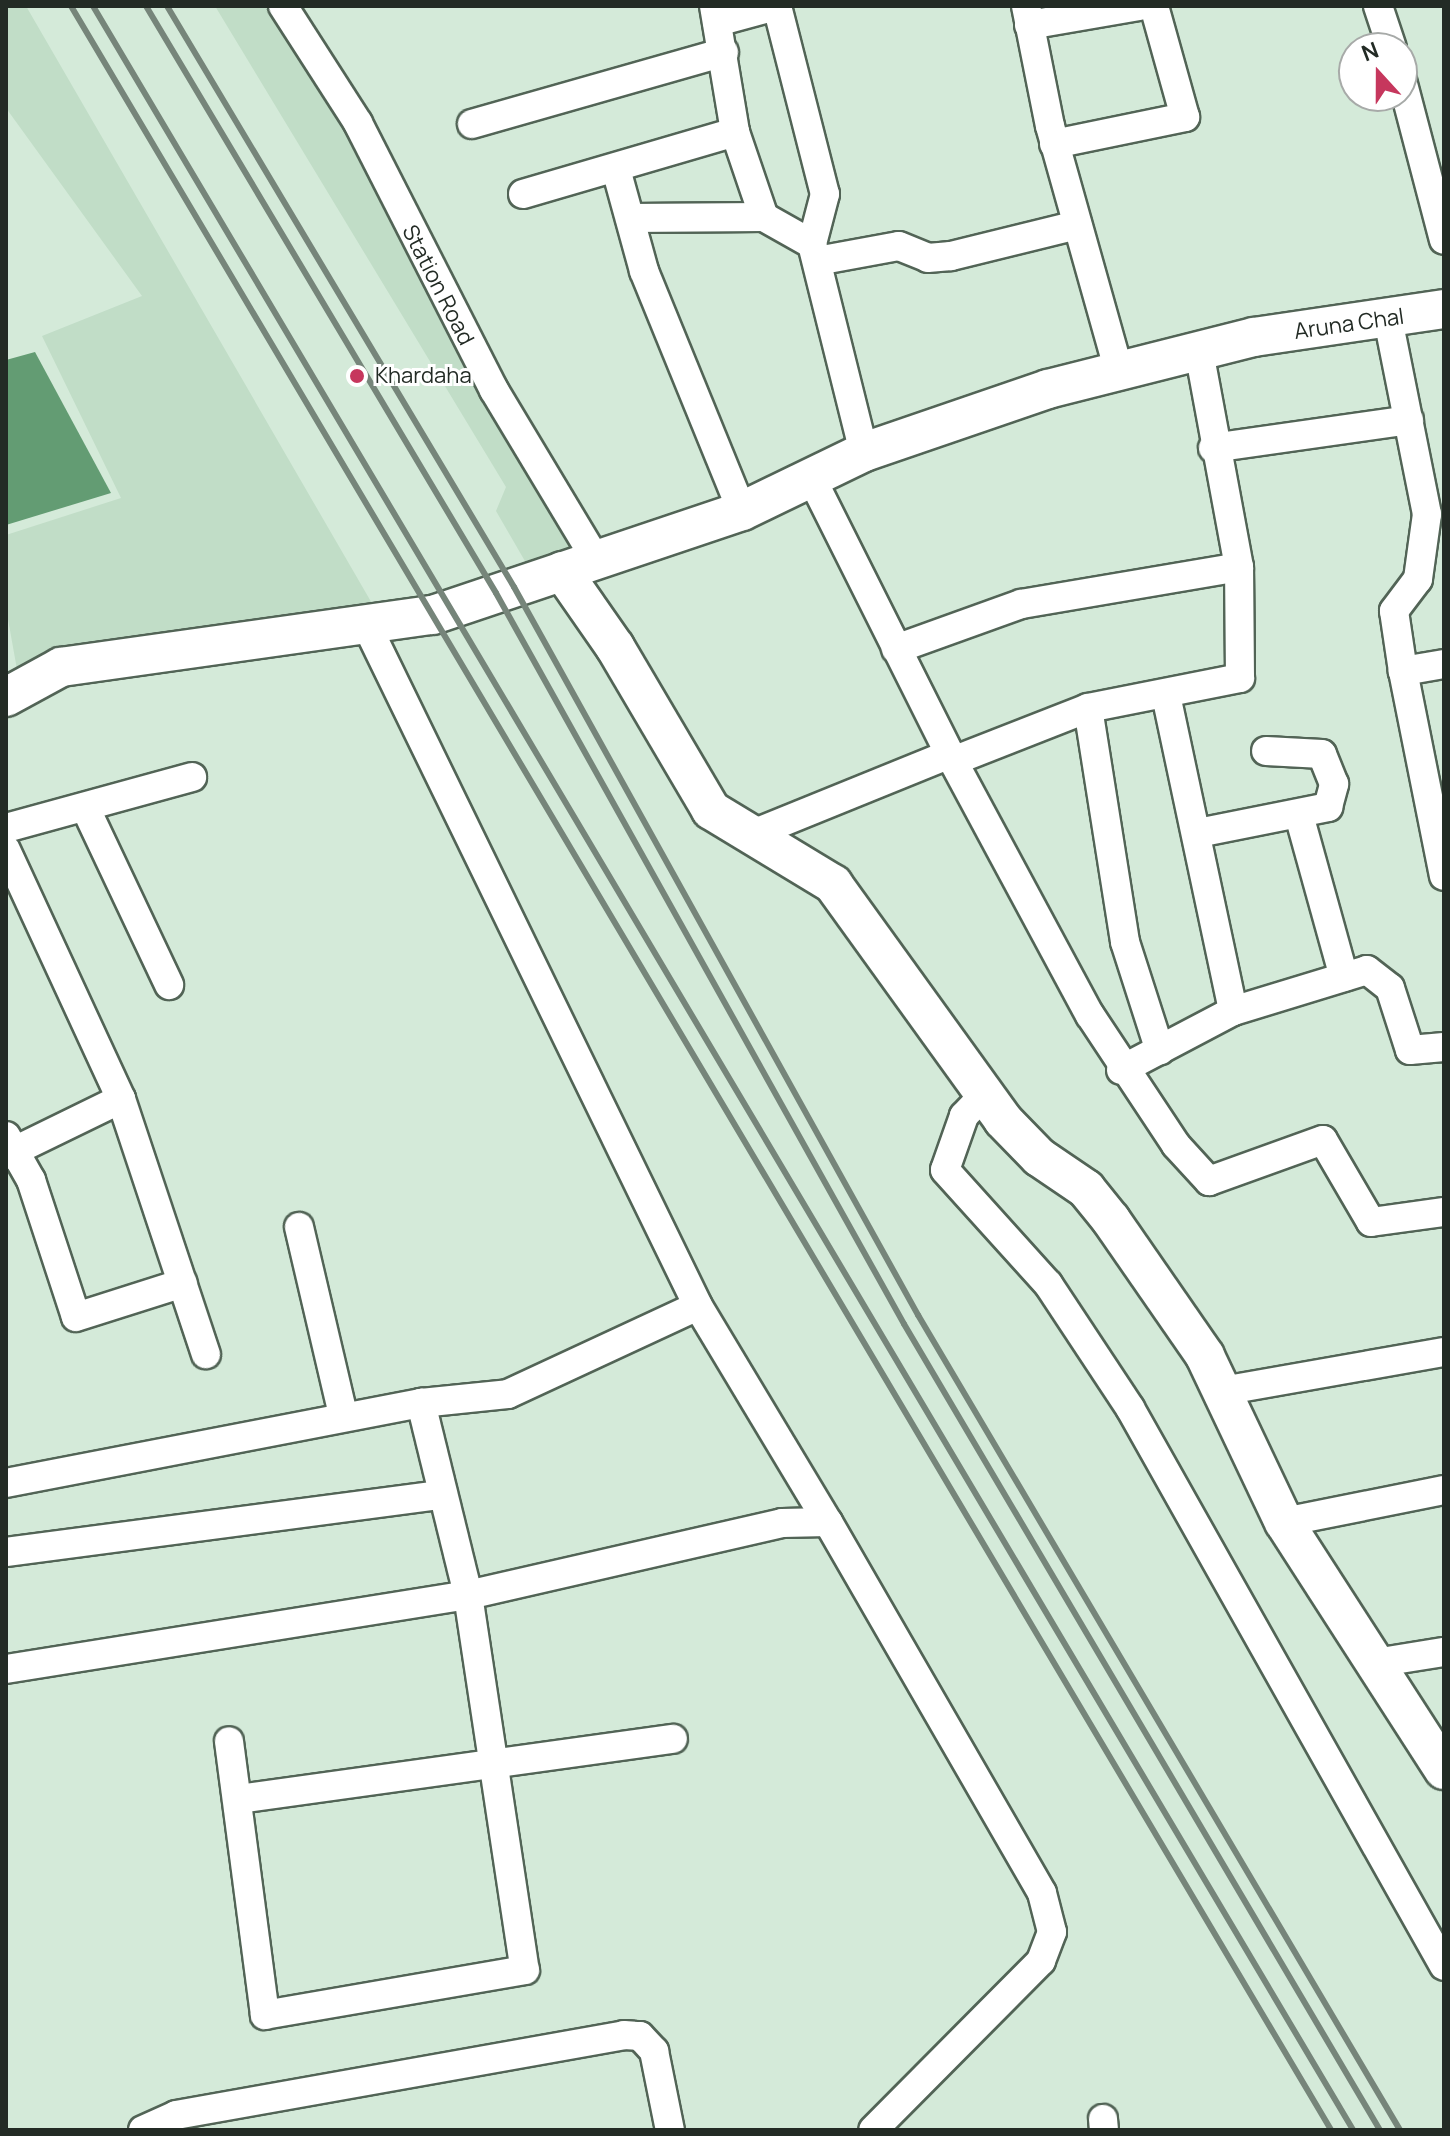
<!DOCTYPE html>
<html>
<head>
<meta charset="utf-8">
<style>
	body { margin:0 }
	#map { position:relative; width:1450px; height:2136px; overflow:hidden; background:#d4ead9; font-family:Manrope,sans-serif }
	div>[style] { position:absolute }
	.built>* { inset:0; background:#c1ddc7 }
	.water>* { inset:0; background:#639c73 }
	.roads { filter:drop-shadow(2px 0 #526456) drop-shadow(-2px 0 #526456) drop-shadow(0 2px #526456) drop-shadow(0 -2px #526456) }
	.street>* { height:28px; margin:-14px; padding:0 14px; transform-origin:14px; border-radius:14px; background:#fff }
	.secondary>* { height:38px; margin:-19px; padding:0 19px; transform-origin:19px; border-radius:19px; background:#fff }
	.rail>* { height:6px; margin:-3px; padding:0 3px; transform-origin:3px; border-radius:3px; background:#76857a }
	.dots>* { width:22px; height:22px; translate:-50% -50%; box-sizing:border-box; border:4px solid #fff; border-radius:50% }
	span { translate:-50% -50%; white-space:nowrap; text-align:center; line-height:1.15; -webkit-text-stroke:6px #fff; paint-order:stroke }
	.street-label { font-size:22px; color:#232b25 }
	.poi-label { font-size:22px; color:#232b25 }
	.left { translate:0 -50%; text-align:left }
	.frame { position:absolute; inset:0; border:8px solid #232b25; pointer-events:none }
	.north { position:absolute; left:1338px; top:32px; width:80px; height:80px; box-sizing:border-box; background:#fff; border:2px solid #a7aaa8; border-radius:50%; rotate:339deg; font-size:22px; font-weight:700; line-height:32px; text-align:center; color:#232b25 }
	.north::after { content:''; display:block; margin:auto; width:28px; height:36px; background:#c6375d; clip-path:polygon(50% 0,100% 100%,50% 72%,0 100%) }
</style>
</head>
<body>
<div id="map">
	<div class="built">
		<div style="clip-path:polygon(6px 6px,26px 6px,377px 612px,18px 675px,6px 608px,6px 535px,121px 498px,42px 336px,142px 296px,6px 108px)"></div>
		<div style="clip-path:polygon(215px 6px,270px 6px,348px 126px,586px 558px,533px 575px,496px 511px,506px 487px)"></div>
	</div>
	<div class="water">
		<div style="clip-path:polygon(35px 352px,111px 493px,6px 525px,6px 360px)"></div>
	</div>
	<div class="roads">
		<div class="street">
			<div style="left:283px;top:6px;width:139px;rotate:57.3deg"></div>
			<div style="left:358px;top:123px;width:300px;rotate:63deg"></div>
			<div style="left:494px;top:390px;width:202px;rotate:59deg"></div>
			<div style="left:714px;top:6px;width:128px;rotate:80.5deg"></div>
			<div style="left:735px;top:132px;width:90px;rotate:71.2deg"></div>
			<div style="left:764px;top:217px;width:55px;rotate:29.4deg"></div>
			<div style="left:812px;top:244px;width:214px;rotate:76deg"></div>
			<div style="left:777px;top:6px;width:194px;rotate:75.7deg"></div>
			<div style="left:825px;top:194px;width:52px;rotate:104.6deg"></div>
			<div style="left:1026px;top:6px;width:122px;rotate:78.7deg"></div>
			<div style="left:1050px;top:126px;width:255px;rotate:74.3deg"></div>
			<div style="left:1378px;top:6px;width:44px;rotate:71.6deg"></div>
			<div style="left:717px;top:22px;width:61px;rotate:-15.2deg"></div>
			<div style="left:1029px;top:25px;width:112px;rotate:-9.8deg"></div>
			<div style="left:1402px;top:80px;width:165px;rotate:75.3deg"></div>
			<div style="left:472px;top:124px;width:262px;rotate:-15.9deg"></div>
			<div style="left:1054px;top:144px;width:134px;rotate:-11.6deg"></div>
			<div style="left:1185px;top:117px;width:115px;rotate:-105.6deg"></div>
			<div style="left:616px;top:169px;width:106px;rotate:74.6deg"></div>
			<div style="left:644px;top:271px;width:259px;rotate:67.8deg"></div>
			<div style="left:523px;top:194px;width:221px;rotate:-16.3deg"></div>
			<div style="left:630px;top:218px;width:134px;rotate:-0.4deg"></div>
			<div style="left:817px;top:261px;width:83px;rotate:-10.4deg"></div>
			<div style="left:899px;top:246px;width:31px;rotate:22deg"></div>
			<div style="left:928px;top:258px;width:23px;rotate:-5deg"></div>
			<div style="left:951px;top:256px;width:130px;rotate:-13.8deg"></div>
			<div style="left:1388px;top:319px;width:199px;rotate:78.7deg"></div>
			<div style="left:1427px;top:514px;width:66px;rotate:97.9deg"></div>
			<div style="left:1418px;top:579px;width:40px;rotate:127deg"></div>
			<div style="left:1394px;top:611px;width:61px;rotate:81.5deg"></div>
			<div style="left:1213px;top:448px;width:198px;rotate:-8.1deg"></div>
			<div style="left:810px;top:475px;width:320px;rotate:63.4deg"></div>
			<div style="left:953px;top:761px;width:289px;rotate:61.7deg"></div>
			<div style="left:1090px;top:1015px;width:156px;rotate:56.5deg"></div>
			<div style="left:1176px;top:1145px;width:49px;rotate:47.5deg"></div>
			<div style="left:1209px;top:1181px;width:121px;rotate:-19.8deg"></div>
			<div style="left:1323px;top:1140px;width:95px;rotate:59.7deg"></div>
			<div style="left:1371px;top:1222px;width:74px;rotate:-7.8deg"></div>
			<div style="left:367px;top:626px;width:756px;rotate:64.04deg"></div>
			<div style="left:698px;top:1306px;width:252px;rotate:59deg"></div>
			<div style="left:896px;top:649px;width:133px;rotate:-19.8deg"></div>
			<div style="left:1021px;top:604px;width:221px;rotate:-9.6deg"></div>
			<div style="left:1444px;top:664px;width:42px;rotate:170.3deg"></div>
			<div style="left:1403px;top:671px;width:209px;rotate:78.7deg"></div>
			<div style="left:1166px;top:695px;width:323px;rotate:78deg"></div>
			<div style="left:1233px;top:1011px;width:140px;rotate:-17deg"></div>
			<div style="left:1367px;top:970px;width:29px;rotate:38deg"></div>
			<div style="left:1390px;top:988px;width:65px;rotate:72.1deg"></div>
			<div style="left:1410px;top:1050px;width:34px;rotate:-5deg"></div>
			<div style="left:1088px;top:708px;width:237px;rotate:81deg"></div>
			<div style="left:1125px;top:942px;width:114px;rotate:72.2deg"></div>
			<div style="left:953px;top:761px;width:145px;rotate:-21.4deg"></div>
			<div style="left:1088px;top:708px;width:155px;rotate:-11.2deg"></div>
			<div style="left:1240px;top:678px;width:111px;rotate:-90.5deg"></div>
			<div style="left:1239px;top:567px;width:220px;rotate:-100.5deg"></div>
			<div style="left:85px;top:807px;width:197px;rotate:64.7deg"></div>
			<div style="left:1299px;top:815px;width:168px;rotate:74.5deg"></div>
			<div style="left:6px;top:828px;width:193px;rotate:-15.3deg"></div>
			<div style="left:1198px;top:833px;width:133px;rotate:-11.3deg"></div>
			<div style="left:1328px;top:807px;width:24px;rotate:-75deg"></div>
			<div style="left:1334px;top:784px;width:32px;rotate:-112deg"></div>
			<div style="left:1322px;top:754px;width:56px;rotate:-176.9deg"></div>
			<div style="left:748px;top:836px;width:218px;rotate:-22.1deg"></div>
			<div style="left:6px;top:850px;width:274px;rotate:65.2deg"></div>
			<div style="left:121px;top:1099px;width:269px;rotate:71.6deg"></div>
			<div style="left:1121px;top:1070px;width:127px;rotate:-27.8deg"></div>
			<div style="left:984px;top:1095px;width:29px;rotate:134deg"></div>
			<div style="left:964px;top:1116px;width:57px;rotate:109.4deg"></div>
			<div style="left:945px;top:1170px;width:154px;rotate:47.9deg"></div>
			<div style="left:1048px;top:1284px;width:149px;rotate:56.5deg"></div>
			<div style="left:1130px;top:1408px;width:640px;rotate:60.63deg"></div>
			<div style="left:6px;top:1136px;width:51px;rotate:60.4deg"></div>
			<div style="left:31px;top:1180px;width:144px;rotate:71.8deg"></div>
			<div style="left:76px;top:1317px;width:112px;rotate:-17.6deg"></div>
			<div style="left:6px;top:1155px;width:128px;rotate:-26deg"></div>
			<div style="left:299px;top:1227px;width:193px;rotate:76.8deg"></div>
			<div style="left:1222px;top:1391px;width:225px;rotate:-10deg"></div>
			<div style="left:421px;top:1403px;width:87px;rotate:-5.9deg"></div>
			<div style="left:508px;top:1394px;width:209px;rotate:-24.9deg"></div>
			<div style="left:6px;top:1483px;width:423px;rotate:-10.9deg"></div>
			<div style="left:421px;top:1403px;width:198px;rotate:76.2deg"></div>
			<div style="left:468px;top:1595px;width:379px;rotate:81.4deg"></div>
			<div style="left:525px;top:1970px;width:264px;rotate:170.2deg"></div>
			<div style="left:265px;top:2015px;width:276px;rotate:-97.5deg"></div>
			<div style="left:1284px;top:1522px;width:163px;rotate:-11.3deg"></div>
			<div style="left:6px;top:1552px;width:438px;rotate:-7.5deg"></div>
			<div style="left:1375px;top:1663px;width:70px;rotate:-9.1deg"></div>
			<div style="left:6px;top:1669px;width:468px;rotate:-9.1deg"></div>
			<div style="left:468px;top:1595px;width:322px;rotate:-12.9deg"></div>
			<div style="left:782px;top:1523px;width:46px;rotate:-1.2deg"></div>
			<div style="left:828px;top:1522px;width:428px;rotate:60deg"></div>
			<div style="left:1042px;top:1893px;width:40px;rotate:75.6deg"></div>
			<div style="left:1052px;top:1932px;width:31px;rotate:111deg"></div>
			<div style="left:1041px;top:1961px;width:238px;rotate:134.8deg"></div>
			<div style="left:239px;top:1799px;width:438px;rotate:-7.9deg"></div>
			<div style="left:1103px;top:2119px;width:11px;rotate:85deg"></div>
			<div style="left:143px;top:2130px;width:36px;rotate:-24deg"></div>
			<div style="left:176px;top:2115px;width:455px;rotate:-10.1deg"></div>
			<div style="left:624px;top:2035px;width:16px;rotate:4deg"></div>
			<div style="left:640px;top:2036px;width:21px;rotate:47deg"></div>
			<div style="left:654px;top:2051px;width:81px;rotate:78.6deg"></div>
		</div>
		<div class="secondary">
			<div style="left:562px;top:571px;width:93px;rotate:55.1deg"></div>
			<div style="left:615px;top:647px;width:189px;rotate:59.5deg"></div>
			<div style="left:711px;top:810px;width:143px;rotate:31.2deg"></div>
			<div style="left:833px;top:884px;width:291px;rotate:54.2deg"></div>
			<div style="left:1003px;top:1120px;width:52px;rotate:45.8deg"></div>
			<div style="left:1039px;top:1157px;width:57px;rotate:34.2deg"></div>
			<div style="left:1086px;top:1189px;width:40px;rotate:51deg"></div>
			<div style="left:1111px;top:1220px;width:165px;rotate:55.3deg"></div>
			<div style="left:1205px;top:1356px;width:184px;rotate:64.6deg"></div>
			<div style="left:1284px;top:1522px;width:295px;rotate:57.2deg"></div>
			<div style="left:6px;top:697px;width:63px;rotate:-28.6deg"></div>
			<div style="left:61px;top:667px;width:376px;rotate:-8deg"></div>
			<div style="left:433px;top:615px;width:326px;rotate:-18.6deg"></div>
			<div style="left:742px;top:511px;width:136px;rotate:-25.8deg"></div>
			<div style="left:864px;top:452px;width:194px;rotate:-18.9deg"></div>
			<div style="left:1048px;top:389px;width:212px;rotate:-14.2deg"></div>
			<div style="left:1254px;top:337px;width:192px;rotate:-8.4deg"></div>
		</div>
	</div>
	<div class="rail">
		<div style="left:71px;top:6px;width:2470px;rotate:59.32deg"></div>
		<div style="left:93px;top:6px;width:2470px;rotate:59.32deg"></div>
		<div style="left:146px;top:6px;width:683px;rotate:59.19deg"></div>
		<div style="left:496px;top:593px;width:837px;rotate:60.83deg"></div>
		<div style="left:904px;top:1324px;width:936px;rotate:59.44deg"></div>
		<div style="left:167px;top:6px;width:677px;rotate:59.15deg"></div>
		<div style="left:514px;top:587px;width:833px;rotate:60.97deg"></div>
		<div style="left:918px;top:1315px;width:947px;rotate:59.4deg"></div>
	</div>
	<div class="dots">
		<div style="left:357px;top:376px;background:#c6375d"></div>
	</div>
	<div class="street-label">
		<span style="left:438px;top:285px;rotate:63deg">Station Road</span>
		<span style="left:1349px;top:324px;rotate:-8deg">Aruna Chal</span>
	</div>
	<div class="poi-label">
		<span class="left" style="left:375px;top:376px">Khardaha</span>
	</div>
	<div class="frame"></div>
	<div class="north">N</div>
</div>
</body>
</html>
